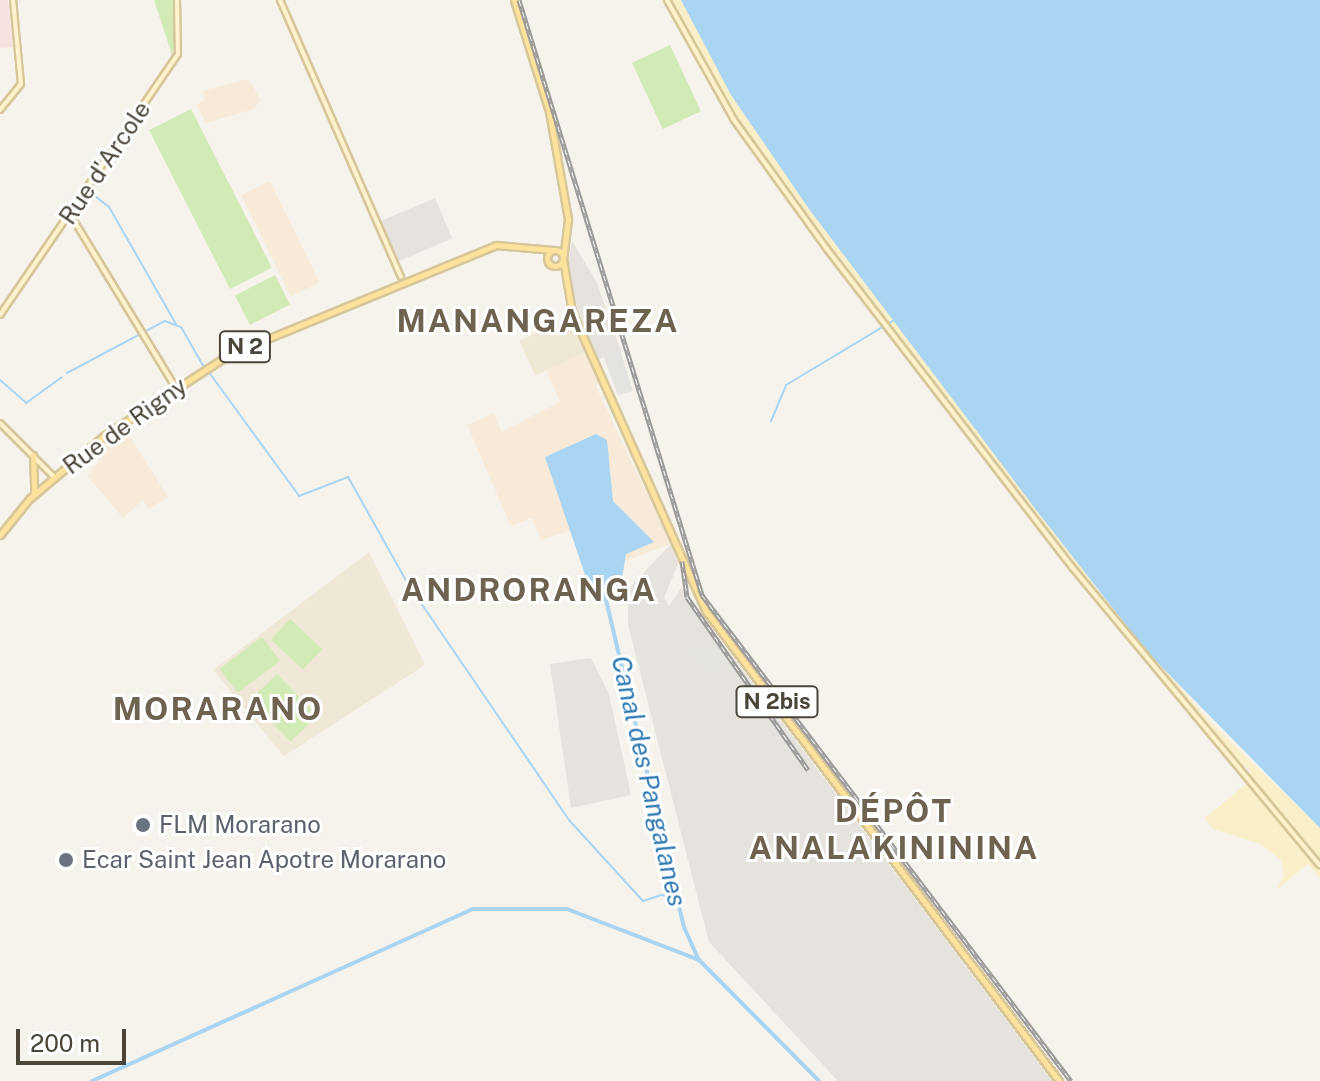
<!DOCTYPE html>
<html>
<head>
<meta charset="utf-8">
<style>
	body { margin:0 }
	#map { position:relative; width:1320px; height:1081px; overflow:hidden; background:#f6f3ec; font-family:"Public Sans",sans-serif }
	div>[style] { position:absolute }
	.commercial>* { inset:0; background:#f7ead8; transform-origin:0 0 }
	.industrial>* { inset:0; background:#e6e2dd; transform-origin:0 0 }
	.education>* { inset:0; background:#efe8d6; transform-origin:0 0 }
	.medical>* { inset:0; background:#f6e3e0 }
	.green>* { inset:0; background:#d2eab5; transform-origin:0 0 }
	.sand>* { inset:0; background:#f9efc9 }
	.parking>* { inset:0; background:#e5e3e0 }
	.water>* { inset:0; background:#a9d4f2 }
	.stream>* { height:2px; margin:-1px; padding:0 1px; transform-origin:1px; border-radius:1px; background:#a9d4f2 }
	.canal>* { height:4px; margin:-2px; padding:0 2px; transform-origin:2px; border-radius:2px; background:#a9d4f2 }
	.roads { filter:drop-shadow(2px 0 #d6c79b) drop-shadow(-2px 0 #d6c79b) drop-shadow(0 2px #d6c79b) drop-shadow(0 -2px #d6c79b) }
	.secondary>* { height:4px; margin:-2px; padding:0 2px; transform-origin:2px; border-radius:2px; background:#fff3cd }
	.primary>* { height:5px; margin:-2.5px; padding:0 2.5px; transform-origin:2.5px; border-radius:2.5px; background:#ffe39c }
	.primary>.ring { margin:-2.5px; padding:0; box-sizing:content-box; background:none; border:5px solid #ffe39c; border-radius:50% }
	.rail>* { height:5px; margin-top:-2.5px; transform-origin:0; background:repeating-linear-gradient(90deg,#fff 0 6px,#9a9a9a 0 12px); box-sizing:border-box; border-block:2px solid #9a9a9a }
	.dots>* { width:22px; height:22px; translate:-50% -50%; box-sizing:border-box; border:4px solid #fff; border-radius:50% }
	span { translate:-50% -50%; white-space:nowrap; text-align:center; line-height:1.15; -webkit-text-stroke:6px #fff; paint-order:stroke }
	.shield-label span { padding:2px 6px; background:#fff; border:2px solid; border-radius:6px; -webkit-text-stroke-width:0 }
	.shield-label { font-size:22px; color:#4b4439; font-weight:700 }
	.street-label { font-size:24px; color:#4b4439 }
	.worship-label { font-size:24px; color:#5b616d }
	.left { translate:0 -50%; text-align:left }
	.water-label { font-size:26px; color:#2e7ab2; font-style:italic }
	.district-label { font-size:32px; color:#6e6250; font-weight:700; letter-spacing:2px }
	.scale { position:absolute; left:16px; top:1029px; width:110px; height:36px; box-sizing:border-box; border:4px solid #4b4439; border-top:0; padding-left:10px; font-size:24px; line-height:28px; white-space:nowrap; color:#4b4439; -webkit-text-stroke:6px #fff; paint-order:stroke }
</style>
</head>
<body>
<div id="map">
	<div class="commercial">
		<div style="clip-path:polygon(248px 79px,261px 100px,254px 109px,206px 123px,197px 105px,205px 99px,202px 91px)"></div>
		<div style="left:270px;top:181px;width:113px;height:32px;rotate:64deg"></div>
		<div style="clip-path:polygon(588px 351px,601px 382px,595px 385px,671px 544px,586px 575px,572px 530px,541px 540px,532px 518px,511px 526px,467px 425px,494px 413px,501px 432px,560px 402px,546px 370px)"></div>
		<div style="clip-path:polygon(122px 424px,168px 497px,149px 509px,143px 500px,123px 518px,87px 475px,103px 458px,95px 446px)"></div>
	</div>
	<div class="industrial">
		<div style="left:435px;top:198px;width:44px;height:62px;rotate:67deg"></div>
		<div style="clip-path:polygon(572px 241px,597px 283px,621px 351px,597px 360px,572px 300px,567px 271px)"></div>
		<div style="clip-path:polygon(671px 544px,678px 564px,664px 598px,669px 606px,681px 588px,1052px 1081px,838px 1081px,709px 942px,628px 625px,628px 589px)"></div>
		<div style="clip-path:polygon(591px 658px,609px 694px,631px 795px,571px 808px,550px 664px)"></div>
	</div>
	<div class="education">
		<div style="left:571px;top:317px;width:38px;height:57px;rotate:65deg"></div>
		<div style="clip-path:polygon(369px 552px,425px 665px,284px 756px,213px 670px)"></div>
	</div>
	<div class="medical">
		<div style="clip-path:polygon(0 0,8px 0,13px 47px,0 48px)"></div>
	</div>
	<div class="green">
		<div style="clip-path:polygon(154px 0,174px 0,178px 40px,172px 55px)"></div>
		<div style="left:670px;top:45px;width:73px;height:42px;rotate:65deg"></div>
		<div style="left:191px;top:109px;width:178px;height:47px;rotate:63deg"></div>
		<div style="left:275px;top:275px;width:33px;height:45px;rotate:63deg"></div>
		<div style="left:290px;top:619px;width:44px;height:28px;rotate:43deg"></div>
		<div style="left:262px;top:637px;width:30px;height:53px;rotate:53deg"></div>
		<div style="left:277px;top:674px;width:58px;height:37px;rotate:46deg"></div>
	</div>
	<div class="sand">
		<div style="clip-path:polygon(669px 0,681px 0,690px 14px,731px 95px,809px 209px,1105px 599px,1211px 723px,1320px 828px,1320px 878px,1308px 864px,1276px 890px,1284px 876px,1281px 860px,1260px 844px,1213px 829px,1205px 818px,1251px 780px,1250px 771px,1185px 710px,1058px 554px,739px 123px)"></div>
	</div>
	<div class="parking">
		<div style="clip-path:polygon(620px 350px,633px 391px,618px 395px,603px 356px)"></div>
		<div style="clip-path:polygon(714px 645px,726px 661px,709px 672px,688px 651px)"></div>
	</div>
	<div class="water">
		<div style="clip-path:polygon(681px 0,1320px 0,1320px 828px,1148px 653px,1040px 515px,809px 209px,731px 95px)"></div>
		<div style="clip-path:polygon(596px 434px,607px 440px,613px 501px,654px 542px,626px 554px,619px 596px,595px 604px,545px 457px)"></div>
	</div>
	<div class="stream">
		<div style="left:356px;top:182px;width:20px;rotate:66deg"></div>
		<div style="left:91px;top:193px;width:23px;rotate:38deg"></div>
		<div style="left:109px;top:207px;width:135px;rotate:60.2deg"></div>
		<div style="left:208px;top:371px;width:155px;rotate:53.9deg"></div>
		<div style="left:299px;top:496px;width:53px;rotate:-21.2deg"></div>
		<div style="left:348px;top:477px;width:123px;rotate:60.7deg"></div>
		<div style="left:408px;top:584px;width:286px;rotate:55.7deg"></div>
		<div style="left:569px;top:820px;width:110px;rotate:47.6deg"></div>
		<div style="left:643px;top:901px;width:20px;rotate:-18deg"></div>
		<div style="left:662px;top:895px;width:18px;rotate:19deg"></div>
		<div style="left:67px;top:373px;width:111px;rotate:-28deg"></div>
		<div style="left:165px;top:321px;width:17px;rotate:21deg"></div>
		<div style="left:181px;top:327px;width:46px;rotate:60.1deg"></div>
		<div style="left:0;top:380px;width:35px;rotate:41deg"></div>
		<div style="left:26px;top:403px;width:44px;rotate:-35.8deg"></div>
		<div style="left:771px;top:421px;width:39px;rotate:-67deg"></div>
		<div style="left:786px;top:385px;width:126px;rotate:-31deg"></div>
	</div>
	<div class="canal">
		<div style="left:606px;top:600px;width:336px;rotate:76.6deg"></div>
		<div style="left:684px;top:927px;width:36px;rotate:66deg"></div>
		<div style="left:699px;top:960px;width:170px;rotate:45.2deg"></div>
		<div style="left:92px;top:1081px;width:418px;rotate:-24.3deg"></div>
		<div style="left:473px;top:909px;width:94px"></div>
		<div style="left:567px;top:909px;width:142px;rotate:21.1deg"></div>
	</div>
	<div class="roads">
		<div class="secondary">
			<div style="left:280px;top:0;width:302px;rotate:66.4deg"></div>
			<div style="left:667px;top:0;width:137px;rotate:60.8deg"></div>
			<div style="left:734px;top:120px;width:159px;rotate:54.2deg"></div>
			<div style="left:827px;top:249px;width:401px;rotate:52.4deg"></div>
			<div style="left:1072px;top:567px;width:388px;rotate:50.3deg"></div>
			<div style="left:0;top:110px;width:33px;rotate:-51deg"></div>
			<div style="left:21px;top:84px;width:84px;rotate:-95.4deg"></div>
			<div style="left:70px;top:214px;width:202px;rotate:58.7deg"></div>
			<div style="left:0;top:315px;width:316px;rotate:-55.7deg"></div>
			<div style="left:178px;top:54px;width:54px;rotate:-91.1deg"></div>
			<div style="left:0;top:423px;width:76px;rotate:45deg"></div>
		</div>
		<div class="primary">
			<div style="left:514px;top:0;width:116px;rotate:72.5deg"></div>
			<div style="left:549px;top:111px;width:110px;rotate:80deg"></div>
			<div style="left:568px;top:219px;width:39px;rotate:97deg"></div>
			<div class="ring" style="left:547px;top:250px;width:11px;height:11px"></div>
			<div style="left:563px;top:259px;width:54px;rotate:80.4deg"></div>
			<div style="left:572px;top:312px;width:328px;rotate:65.9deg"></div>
			<div style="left:706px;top:611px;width:588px;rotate:53.09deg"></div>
			<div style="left:33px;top:455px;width:38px;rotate:88deg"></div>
			<div style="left:0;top:535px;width:46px;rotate:-51.1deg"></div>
			<div style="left:29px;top:499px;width:99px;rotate:-40.1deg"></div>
			<div style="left:105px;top:435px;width:147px;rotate:-33deg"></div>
			<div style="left:228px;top:355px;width:290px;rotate:-22.3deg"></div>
			<div style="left:496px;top:245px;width:57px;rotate:5deg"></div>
		</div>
	</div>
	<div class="rail">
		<div style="left:519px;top:0;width:623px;rotate:72.9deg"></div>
		<div style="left:702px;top:595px;width:610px;rotate:52.79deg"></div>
		<div style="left:682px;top:561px;width:36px;rotate:82deg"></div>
		<div style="left:687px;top:597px;width:211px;rotate:55deg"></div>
	</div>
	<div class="dots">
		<div style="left:143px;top:825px;background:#6b7280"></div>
		<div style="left:66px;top:860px;background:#6b7280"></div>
	</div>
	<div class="shield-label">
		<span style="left:245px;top:347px">N 2</span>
		<span style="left:777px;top:702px">N 2bis</span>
	</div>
	<div class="street-label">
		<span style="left:105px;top:163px;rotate:-56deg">Rue d'Arcole</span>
		<span style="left:125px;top:426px;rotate:-36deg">Rue de Rigny</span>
	</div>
	<div class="worship-label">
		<span class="left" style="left:159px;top:825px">FLM Morarano</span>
		<span class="left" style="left:82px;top:860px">Ecar Saint Jean Apotre Morarano</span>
	</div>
	<div class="water-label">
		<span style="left:649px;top:781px;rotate:77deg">Canal des Pangalanes</span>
	</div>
	<div class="district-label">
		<span style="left:538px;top:321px">MANANGAREZA</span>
		<span style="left:529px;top:590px">ANDRORANGA</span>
		<span style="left:218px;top:709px">MORARANO</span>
		<span style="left:894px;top:830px">DÉPÔT<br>ANALAKINININA</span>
	</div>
	<div class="scale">200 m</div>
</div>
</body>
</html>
